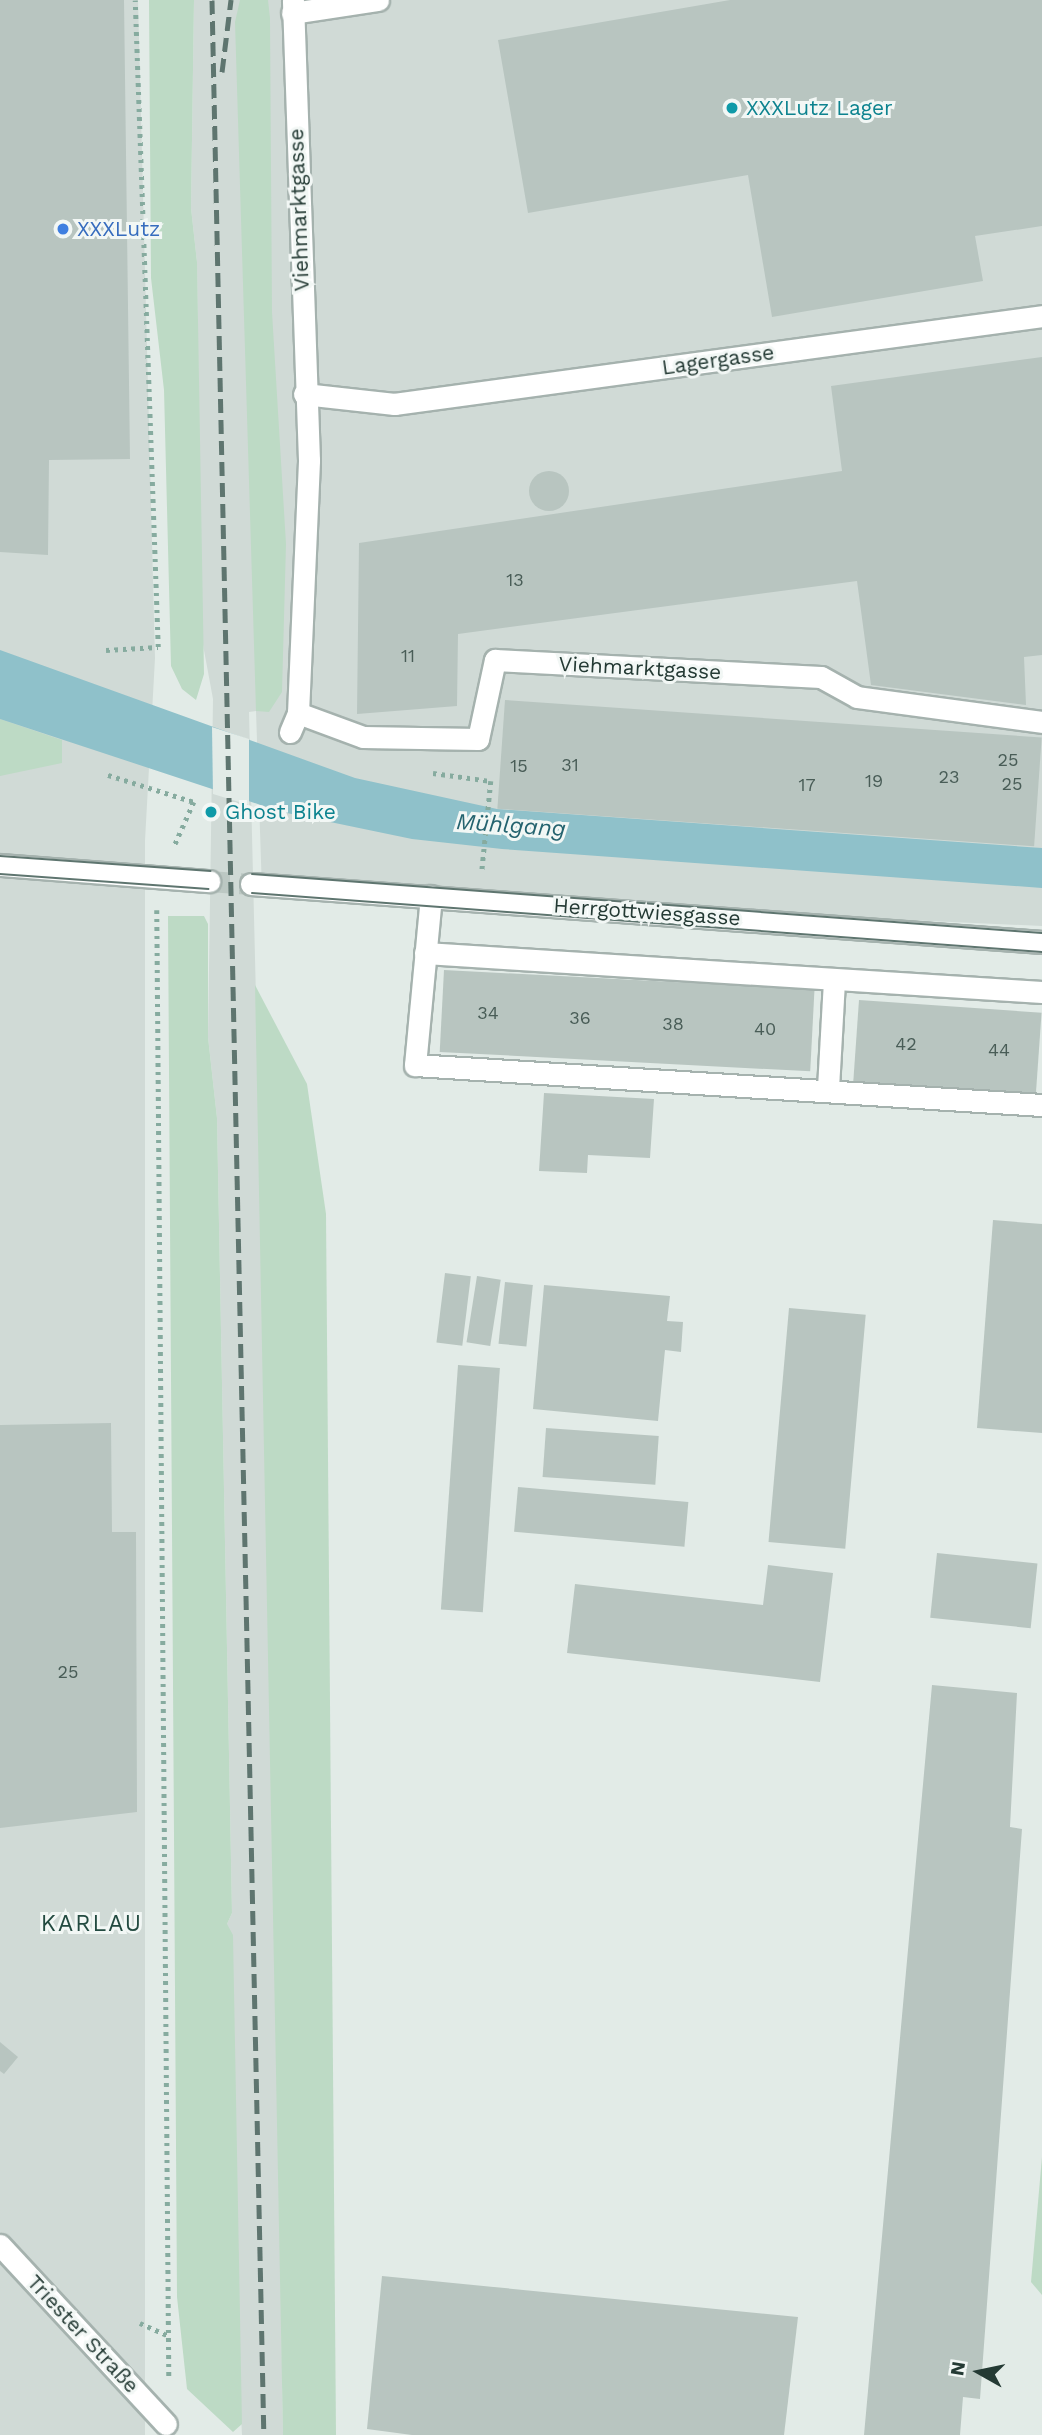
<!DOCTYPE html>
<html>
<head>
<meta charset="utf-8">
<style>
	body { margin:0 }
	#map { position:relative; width:1042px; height:2435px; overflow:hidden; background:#e2ebe7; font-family:"Work Sans",sans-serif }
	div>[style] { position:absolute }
	.built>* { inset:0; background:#d0dad6 }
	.green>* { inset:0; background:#bddac5 }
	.water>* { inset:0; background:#8fc1ca }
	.pier>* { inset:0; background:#e2ebe7 }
	.building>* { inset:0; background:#b8c5c0; transform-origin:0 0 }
	.round { border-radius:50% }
	.secondary-tunnel>* { height:21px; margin-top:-10.5px; transform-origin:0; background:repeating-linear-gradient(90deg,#bcc8c3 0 21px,transparent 0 31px) }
	.path>* { height:4.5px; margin-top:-2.25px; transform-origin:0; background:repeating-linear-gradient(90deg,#86ab9f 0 3.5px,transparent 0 8.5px) }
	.roads { filter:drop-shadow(2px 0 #a5b2ae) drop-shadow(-2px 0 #a5b2ae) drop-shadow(0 2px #a5b2ae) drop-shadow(0 -2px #a5b2ae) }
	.service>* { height:21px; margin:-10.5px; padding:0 10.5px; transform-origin:10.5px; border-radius:10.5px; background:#fff }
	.secondary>* { height:21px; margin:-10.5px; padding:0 10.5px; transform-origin:10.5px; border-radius:10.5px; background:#fff }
	.tram>* { height:2px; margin:-1px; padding:0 1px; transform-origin:1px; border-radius:1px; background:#5e756f }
	.rail>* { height:5px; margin-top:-2.5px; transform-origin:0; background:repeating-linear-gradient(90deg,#5e756f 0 14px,transparent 0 21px) }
	.dots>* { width:19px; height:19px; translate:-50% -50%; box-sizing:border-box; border:4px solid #f2f7f5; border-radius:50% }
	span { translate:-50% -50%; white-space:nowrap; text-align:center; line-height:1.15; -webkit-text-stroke:6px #f2f7f5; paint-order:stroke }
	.number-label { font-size:18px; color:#495d57 }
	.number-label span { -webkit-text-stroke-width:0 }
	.culture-label { font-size:21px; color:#0d838f }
	.left { translate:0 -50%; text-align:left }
	.street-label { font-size:21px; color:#243a34 }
	.shop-label { font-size:21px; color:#366cbe }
	.water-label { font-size:23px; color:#24636f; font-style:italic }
	.neighbourhood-label { font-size:23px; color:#224a40; letter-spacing:2px }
	.north { position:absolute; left:944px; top:2337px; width:70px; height:70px; -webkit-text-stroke:5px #f2f7f5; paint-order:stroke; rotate:279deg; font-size:19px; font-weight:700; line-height:28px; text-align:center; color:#243a34 }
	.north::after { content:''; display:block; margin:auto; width:24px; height:32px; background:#243a34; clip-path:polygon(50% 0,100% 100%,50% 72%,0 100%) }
</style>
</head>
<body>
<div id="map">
	<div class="built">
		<div style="clip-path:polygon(0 0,138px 0,155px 658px,145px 841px,145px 2435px,0 2435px)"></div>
		<div style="clip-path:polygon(194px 0,1042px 0,1042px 926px,262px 891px,256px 711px,249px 712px,272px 1654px,283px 2435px,242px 2435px,240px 2397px,227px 1924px,232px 1913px,217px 1118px,208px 1037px,213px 699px,201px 634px,197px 262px,191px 208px)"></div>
	</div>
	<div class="green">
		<div style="clip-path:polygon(149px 0,194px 0,191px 208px,197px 262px,204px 674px,196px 700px,182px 689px,171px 666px,164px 390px,151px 278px)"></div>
		<div style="clip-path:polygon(240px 0,268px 0,270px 18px,272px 312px,286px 544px,282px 692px,269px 712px,256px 711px,235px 22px)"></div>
		<div style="clip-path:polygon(0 719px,62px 740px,62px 763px,0 776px)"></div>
		<div style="clip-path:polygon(168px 916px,204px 916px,208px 924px,208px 1037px,217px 1118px,232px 1913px,227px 1924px,233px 1935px,242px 2424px,233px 2432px,187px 2389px,177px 2297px)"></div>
		<div style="clip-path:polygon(255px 985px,307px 1084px,326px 1214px,336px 2435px,283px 2435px)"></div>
		<div style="clip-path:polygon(1042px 2157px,1042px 2295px,1031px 2282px)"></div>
	</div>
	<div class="water">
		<div style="clip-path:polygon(0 650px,355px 778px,497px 809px,1042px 848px,1042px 888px,502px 849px,412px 839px,282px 812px,0 719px)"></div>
	</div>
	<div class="pier">
		<div style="clip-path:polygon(212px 727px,249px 739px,249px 805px,213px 794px)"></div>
	</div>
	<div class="building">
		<div style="clip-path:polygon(0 0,124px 0,130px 459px,49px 460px,48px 555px,0 552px)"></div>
		<div style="clip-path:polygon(730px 0,1042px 0,1042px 226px,975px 236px,983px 281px,772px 317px,748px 175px,528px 213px,498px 40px)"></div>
		<div style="clip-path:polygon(1042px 357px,1042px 655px,1024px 657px,1026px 705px,871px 685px,857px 581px,458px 634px,457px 706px,357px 714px,359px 543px,842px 471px,831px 386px)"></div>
		<div class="round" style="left:529px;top:471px;width:40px;height:40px"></div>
		<div style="left:505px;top:700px;width:538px;height:109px;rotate:4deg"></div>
		<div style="left:444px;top:970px;width:371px;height:82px;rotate:3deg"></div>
		<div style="left:859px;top:1000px;width:183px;height:82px;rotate:4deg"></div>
		<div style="clip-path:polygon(544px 1093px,654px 1099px,650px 1158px,588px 1155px,587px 1173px,539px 1171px)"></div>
		<div style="clip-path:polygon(993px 1220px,1042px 1224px,1042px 1433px,977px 1428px)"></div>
		<div style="left:445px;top:1273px;width:26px;height:70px;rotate:7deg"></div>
		<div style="left:477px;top:1276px;width:24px;height:67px;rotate:9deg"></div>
		<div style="left:505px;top:1282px;width:28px;height:62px;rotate:6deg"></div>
		<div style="clip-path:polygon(544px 1285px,670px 1296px,667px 1321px,683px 1322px,681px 1352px,665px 1350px,658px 1421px,533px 1409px)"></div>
		<div style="left:789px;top:1308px;width:77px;height:235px;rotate:5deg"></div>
		<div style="left:458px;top:1365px;width:42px;height:245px;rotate:4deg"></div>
		<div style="clip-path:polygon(111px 1423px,112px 1532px,136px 1532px,137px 1812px,0 1828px,0 1425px)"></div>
		<div style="left:546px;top:1428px;width:113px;height:49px;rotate:4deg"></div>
		<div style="left:518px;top:1487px;width:171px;height:45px;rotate:5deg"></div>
		<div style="left:937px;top:1553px;width:101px;height:65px;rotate:6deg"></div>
		<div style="clip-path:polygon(768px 1565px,833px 1573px,820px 1682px,567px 1653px,575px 1584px,763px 1605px)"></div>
		<div style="clip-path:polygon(932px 1685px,1017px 1693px,1010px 1827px,1022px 1829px,980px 2399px,963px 2397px,960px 2435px,864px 2435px)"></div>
		<div style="clip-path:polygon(0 2042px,18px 2057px,4px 2074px,0 2071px)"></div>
		<div style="clip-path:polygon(382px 2276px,798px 2317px,784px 2435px,412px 2435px,367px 2429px)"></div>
	</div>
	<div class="secondary-tunnel">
		<div style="left:209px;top:881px;width:42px;rotate:4.1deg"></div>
	</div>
	<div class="path">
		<div style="left:106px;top:650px;width:52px;rotate:-3.3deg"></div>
		<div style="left:158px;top:647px;width:647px;rotate:-92.04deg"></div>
		<div style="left:433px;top:773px;width:59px;rotate:7.9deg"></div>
		<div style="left:491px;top:781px;width:90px;rotate:95.7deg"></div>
		<div style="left:108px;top:775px;width:90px;rotate:17.4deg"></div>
		<div style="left:194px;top:802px;width:49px;rotate:114deg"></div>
		<div style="left:157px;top:910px;width:1468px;rotate:89.53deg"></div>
		<div style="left:140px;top:2323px;width:30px;rotate:24deg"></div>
	</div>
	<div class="roads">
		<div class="service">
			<div style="left:292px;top:13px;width:87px;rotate:-8.6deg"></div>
			<div style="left:304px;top:394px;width:91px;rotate:6.3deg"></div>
			<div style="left:394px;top:404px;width:654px;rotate:-7.73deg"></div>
			<div style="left:298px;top:713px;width:69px;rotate:20.3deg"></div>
			<div style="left:363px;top:737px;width:115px;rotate:1deg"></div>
			<div style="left:478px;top:739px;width:81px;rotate:-77.9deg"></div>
			<div style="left:495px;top:660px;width:326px;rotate:3deg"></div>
			<div style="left:821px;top:677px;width:41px;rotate:29.1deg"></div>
			<div style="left:857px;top:697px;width:187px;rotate:7.7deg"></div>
			<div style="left:290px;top:732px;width:21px;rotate:-67deg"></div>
			<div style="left:298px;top:713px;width:253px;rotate:-87.5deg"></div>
			<div style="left:309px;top:460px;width:460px;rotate:-92deg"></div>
			<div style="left:431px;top:896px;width:170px;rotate:95.4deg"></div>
			<div style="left:415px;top:1065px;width:628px;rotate:3.65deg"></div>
			<div style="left:425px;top:953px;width:618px;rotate:3.62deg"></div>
			<div style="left:828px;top:1088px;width:108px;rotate:-86.8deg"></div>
		</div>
		<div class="secondary">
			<div style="left:0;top:865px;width:210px;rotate:4.4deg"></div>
			<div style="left:251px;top:884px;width:793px;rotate:4.19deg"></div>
			<div style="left:0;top:2245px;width:244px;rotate:47.2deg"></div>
		</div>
	</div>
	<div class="tram">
		<div style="left:0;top:856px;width:211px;rotate:4.1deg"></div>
		<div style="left:0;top:874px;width:209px;rotate:4.1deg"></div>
		<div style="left:252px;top:874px;width:792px;rotate:4.27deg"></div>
		<div style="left:252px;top:893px;width:792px;rotate:4.27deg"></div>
	</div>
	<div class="rail">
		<div style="left:212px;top:0;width:2436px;rotate:88.78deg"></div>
		<div style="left:222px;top:72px;width:73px;rotate:-82.9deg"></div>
	</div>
	<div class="dots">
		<div style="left:732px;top:108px;background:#0f9aa8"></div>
		<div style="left:63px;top:229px;background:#3f7fe0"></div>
		<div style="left:211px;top:812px;background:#0f9aa8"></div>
	</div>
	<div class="number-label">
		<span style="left:515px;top:580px">13</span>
		<span style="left:408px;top:656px">11</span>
		<span style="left:1008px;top:760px">25</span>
		<span style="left:570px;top:765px">31</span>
		<span style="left:519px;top:766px">15</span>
		<span style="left:949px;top:777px">23</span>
		<span style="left:874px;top:781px">19</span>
		<span style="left:1012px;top:784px">25</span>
		<span style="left:807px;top:785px">17</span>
		<span style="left:488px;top:1013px">34</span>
		<span style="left:580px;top:1018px">36</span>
		<span style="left:673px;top:1024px">38</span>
		<span style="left:765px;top:1029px">40</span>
		<span style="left:906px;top:1044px">42</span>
		<span style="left:999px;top:1050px">44</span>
		<span style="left:68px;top:1672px">25</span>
	</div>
	<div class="culture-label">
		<span class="left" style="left:746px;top:108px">XXXLutz Lager</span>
		<span class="left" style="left:225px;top:812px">Ghost Bike</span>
	</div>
	<div class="street-label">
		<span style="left:299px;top:210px;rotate:-92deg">Viehmarktgasse</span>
		<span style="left:718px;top:360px;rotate:-8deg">Lagergasse</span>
		<span style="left:640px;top:668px;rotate:3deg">Viehmarktgasse</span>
		<span style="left:647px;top:912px;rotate:4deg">Herrgottwiesgasse</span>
		<span style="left:83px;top:2334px;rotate:47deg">Triester Straße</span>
	</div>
	<div class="shop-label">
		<span class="left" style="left:77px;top:229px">XXXLutz</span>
	</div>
	<div class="water-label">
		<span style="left:511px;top:826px;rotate:4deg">Mühlgang</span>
	</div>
	<div class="neighbourhood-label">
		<span style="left:92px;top:1924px">KARLAU</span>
	</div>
	<div class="north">N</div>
</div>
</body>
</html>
